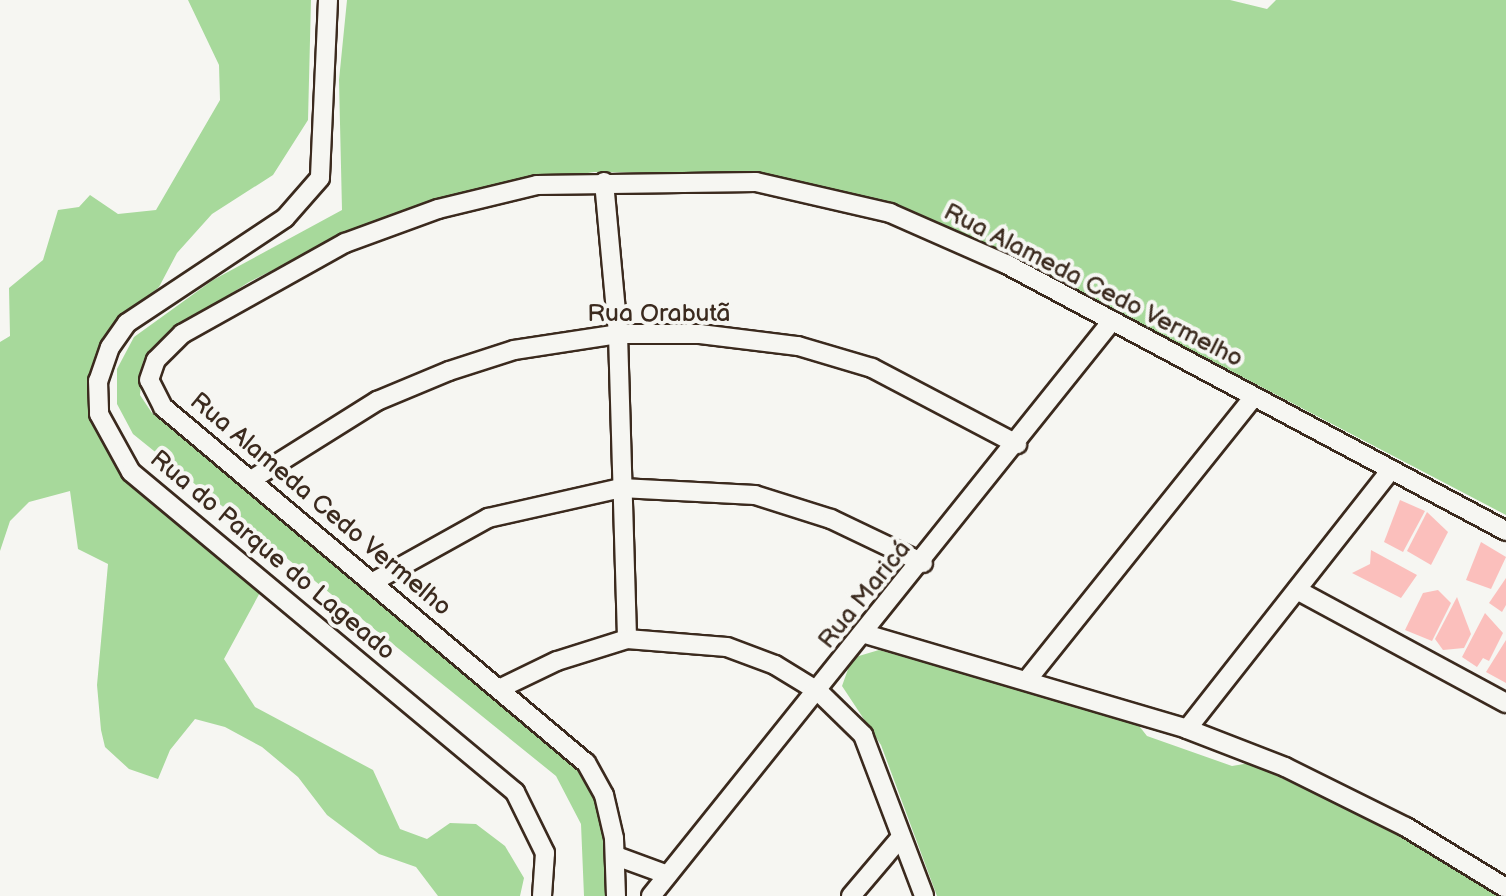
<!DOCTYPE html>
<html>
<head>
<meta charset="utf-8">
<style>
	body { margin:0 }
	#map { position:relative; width:1506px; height:896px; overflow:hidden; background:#f6f6f2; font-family:"Balsamiq Sans",sans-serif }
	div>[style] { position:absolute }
	.green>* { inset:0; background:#a7d99b }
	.building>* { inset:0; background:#fbbfbc }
	.roads { filter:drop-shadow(2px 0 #3b2a1e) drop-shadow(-2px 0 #3b2a1e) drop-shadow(0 2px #3b2a1e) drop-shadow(0 -2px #3b2a1e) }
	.minor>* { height:18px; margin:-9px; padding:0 9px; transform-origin:9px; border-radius:9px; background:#f6f6f2 }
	span { translate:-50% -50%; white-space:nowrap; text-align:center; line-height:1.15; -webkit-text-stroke:8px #f6f6f2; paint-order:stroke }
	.street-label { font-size:25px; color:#3b2a1e }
</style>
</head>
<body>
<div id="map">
	<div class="green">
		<div style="clip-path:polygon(188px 0,311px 0,308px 120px,273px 175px,212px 214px,177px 253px,159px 287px,123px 317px,102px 352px,98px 426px,115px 463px,263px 587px,224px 659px,255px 707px,373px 770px,400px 829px,427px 839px,450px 823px,476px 824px,505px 846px,524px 878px,520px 896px,438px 896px,416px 867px,379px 854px,327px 815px,298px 777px,262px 747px,225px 727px,195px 719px,170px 750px,158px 779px,129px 769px,105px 747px,101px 730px,97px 685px,108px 564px,78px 549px,70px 491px,29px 502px,10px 521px,0 551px,0 342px,10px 336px,9px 288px,43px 260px,58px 210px,79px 207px,90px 195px,118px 214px,156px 210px,220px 100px,219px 65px)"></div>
		<div style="clip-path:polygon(347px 0,1230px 0,1267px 9px,1276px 0,1506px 0,1506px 515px,988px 244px,840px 192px,735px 174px,594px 172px,458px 194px,349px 232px,249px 282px,173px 331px,143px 361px,140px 395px,152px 413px,572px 760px,599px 808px,608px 843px,609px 896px,584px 896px,581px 824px,556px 776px,133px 434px,117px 404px,117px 369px,134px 337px,213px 280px,342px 210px,339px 80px)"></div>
		<div style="clip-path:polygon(879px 650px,1136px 722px,1147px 736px,1232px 766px,1250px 763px,1412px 840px,1498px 896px,937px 896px,881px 745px,842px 686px,852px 658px)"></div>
	</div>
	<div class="building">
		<div style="clip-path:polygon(1400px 500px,1425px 511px,1403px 552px,1384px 542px)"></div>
		<div style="clip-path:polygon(1427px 512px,1448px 532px,1431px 565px,1407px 551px)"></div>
		<div style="clip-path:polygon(1481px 542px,1506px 557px,1491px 589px,1466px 580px)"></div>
		<div style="clip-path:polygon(1371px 550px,1417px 575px,1401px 598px,1352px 573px,1370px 564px)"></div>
		<div style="clip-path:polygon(1506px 578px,1506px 605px,1502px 612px,1489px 603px)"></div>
		<div style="clip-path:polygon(1438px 590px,1451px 603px,1432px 641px,1405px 630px,1423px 593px)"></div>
		<div style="clip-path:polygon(1457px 597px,1471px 634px,1464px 648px,1443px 650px,1435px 639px)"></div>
		<div style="clip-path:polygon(1485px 613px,1503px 633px,1489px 661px,1483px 658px,1477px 667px,1462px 657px)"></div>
		<div style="clip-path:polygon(1506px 640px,1506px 683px,1486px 672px)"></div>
	</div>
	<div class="roads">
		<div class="minor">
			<div style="left:328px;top:0;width:178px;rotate:92.6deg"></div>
			<div style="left:320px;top:178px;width:53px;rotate:131.2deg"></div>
			<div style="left:285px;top:218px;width:190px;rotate:146.4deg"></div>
			<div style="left:127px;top:323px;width:29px;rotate:125deg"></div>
			<div style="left:110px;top:347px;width:36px;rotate:109deg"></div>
			<div style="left:98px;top:381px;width:33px;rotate:88deg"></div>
			<div style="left:99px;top:414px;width:66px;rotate:61.1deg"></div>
			<div style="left:131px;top:472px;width:500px;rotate:39.8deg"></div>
			<div style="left:515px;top:792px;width:68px;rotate:63.8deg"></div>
			<div style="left:545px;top:853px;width:43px;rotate:94deg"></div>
			<div style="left:604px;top:182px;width:153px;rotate:84.7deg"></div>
			<div style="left:618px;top:334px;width:305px;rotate:88.3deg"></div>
			<div style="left:251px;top:480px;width:149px;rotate:-32.1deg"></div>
			<div style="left:377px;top:401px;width:78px;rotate:-22.6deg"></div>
			<div style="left:449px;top:371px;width:68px;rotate:-17.9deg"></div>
			<div style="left:514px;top:350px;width:105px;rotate:-8.7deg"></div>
			<div style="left:618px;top:334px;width:82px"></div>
			<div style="left:700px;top:334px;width:99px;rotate:7deg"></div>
			<div style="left:798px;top:346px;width:77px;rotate:16.6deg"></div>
			<div style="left:872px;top:368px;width:164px;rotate:27.7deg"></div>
			<div style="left:373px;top:582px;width:132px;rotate:-29.1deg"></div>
			<div style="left:488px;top:518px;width:136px;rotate:-12.7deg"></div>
			<div style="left:621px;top:488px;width:134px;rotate:3deg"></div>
			<div style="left:755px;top:495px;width:80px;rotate:17.5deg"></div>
			<div style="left:831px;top:519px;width:102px;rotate:25.6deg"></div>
			<div style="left:1297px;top:590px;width:238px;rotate:28.4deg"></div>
			<div style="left:865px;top:634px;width:336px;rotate:16.4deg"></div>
			<div style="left:1187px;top:729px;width:105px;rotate:21.2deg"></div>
			<div style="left:1285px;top:767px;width:135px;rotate:26.4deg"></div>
			<div style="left:1406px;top:827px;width:117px;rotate:31.4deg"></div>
			<div style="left:1027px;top:680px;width:363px;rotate:-51.3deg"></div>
			<div style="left:503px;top:687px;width:60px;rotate:-25.7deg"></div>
			<div style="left:557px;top:661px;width:73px;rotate:-17.4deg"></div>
			<div style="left:627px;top:639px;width:100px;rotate:4.6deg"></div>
			<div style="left:727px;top:647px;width:51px;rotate:20.6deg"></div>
			<div style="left:775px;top:665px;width:52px;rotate:31.5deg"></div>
			<div style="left:819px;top:692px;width:62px;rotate:44.3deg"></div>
			<div style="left:863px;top:735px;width:172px;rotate:69.2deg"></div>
			<div style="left:1187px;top:729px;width:330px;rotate:-51.8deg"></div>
			<div style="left:616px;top:856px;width:55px;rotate:20.1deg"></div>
			<div style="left:616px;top:896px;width:58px;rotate:-92deg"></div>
			<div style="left:614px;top:838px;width:44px;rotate:-103.1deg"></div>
			<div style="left:604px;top:795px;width:37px;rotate:-119deg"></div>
			<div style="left:586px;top:763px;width:553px;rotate:-139.92deg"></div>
			<div style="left:163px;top:407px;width:30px;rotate:-117deg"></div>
			<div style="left:149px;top:380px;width:21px;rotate:-71deg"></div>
			<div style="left:156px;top:360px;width:37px;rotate:-45deg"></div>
			<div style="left:182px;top:334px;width:187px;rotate:-29.2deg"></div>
			<div style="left:345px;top:243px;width:99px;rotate:-20.1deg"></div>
			<div style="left:438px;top:209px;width:102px;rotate:-13.6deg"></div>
			<div style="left:537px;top:185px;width:219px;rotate:-0.8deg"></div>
			<div style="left:756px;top:182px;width:138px;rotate:13deg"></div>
			<div style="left:890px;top:213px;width:127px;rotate:23.7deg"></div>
			<div style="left:1006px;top:264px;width:567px;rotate:28.1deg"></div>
			<div style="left:651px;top:896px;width:737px;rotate:-51.28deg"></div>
			<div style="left:851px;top:896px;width:77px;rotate:-49.7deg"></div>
		</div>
	</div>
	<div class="street-label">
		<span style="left:1093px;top:286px;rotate:27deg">Rua Alameda Cedo Vermelho</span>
		<span style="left:659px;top:314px">Rua Orabutã</span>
		<span style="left:320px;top:505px;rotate:40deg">Rua Alameda Cedo Vermelho</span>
		<span style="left:272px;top:556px;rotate:40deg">Rua do Parque do Lageado</span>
		<span style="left:865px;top:595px;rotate:-51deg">Rua Maricá</span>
	</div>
</div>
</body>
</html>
